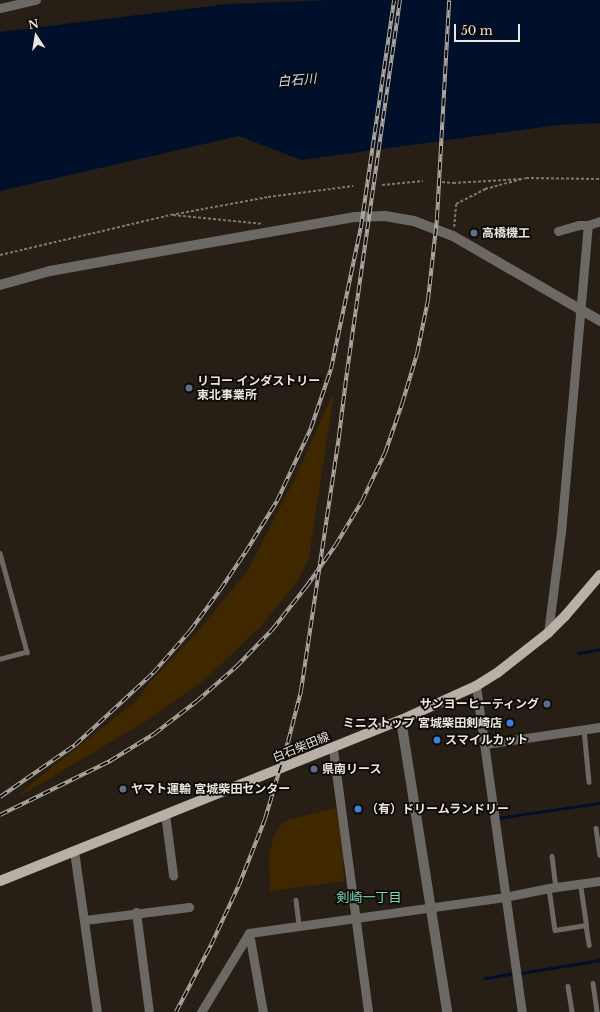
<!DOCTYPE html>
<html>
<head>
<meta charset="utf-8">
<style>
	body { margin:0 }
	#map { position:relative; width:600px; height:1012px; overflow:hidden; background:#271f15; font-family:"Libre Baskerville","Noto Sans JP",serif }
	div>[style] { position:absolute }
	.green>* { inset:0; background:#3f2700 }
	.water>* { inset:0; background:#000f2a }
	.stream>* { height:2.5px; margin:-1.25px; padding:0 1.25px; transform-origin:1.25px; border-radius:1.25px; background:#000f2a }
	.path>* { height:1.5px; margin-top:-0.75px; transform-origin:0; background:repeating-linear-gradient(90deg,#7e776f 0 3px,transparent 0 5px) }
	.service>* { height:4.5px; margin:-2.25px; padding:0 2.25px; transform-origin:2.25px; border-radius:2.25px; background:#6c6863 }
	.minor>* { height:9px; margin:-4.5px; padding:0 4.5px; transform-origin:4.5px; border-radius:4.5px; background:#6c6863 }
	.tertiary>* { height:10px; margin:-5px; padding:0 5px; transform-origin:5px; border-radius:5px; background:#6c6863 }
	.primary>* { height:10px; margin:-5px; padding:0 5px; transform-origin:5px; border-radius:5px; background:#b9b0a5 }
	.rail>* { height:4px; margin-top:-2px; transform-origin:0; background:repeating-linear-gradient(90deg,#0d0a06 0 8px,#b0aaa2 0 16px); box-sizing:border-box; border-block:1px solid #b0aaa2 }
	.dots>* { width:11px; height:11px; translate:-50% -50%; box-sizing:border-box; border:2px solid #0d0a06; border-radius:50% }
	span { translate:-50% -50%; white-space:nowrap; text-align:center; line-height:1.15; -webkit-text-stroke:3.5px #0d0a06; paint-order:stroke }
	.poi-label { font-size:12px; color:#eae5de; font-weight:700 }
	.left { translate:0 -50%; text-align:left }
	.right { translate:-100% -50%; text-align:right }
	.street-label { font-size:12px; color:#eae5de }
	.water-label { font-size:13px; color:#c2deff; font-style:italic }
	.neighbourhood-label { font-size:13px; color:#7cdabd }
	.north { position:absolute; left:16px; top:16px; width:40px; height:40px; -webkit-text-stroke:3px #0d0a06; paint-order:stroke; rotate:348deg; font-size:11px; font-weight:700; line-height:16px; text-align:center; color:#eae5de }
	.north::after { content:''; display:block; margin:auto; width:14px; height:18px; background:#eae5de; clip-path:polygon(50% 0,100% 100%,50% 72%,0 100%) }
	.scale { position:absolute; left:454px; top:24px; width:66px; height:18px; box-sizing:border-box; border:2px solid #eae5de; border-top:0; padding-left:5px; font-size:12px; line-height:14px; white-space:nowrap; color:#eae5de; -webkit-text-stroke:3px #0d0a06; paint-order:stroke }
</style>
</head>
<body>
<div id="map">
	<div class="green">
		<div style="clip-path:polygon(334px 392px,309px 557px,298px 580px,263px 624px,208px 677px,146px 721px,17px 798px,32px 783px,136px 701px,151px 681px,198px 631px,247px 572px,295px 478px)"></div>
		<div style="clip-path:polygon(336px 808px,345px 861px,343px 862px,344px 881px,270px 891px,269px 857px,273px 838px,280px 826px,288px 820px)"></div>
	</div>
	<div class="water">
		<div style="clip-path:polygon(332px 0,600px 0,600px 123px,558px 125px,301px 160px,239px 136px,0 191px,0 32px,227px 4px)"></div>
	</div>
	<div class="stream">
		<div style="left:578px;top:653px;width:22px;rotate:-10deg"></div>
		<div style="left:497px;top:818px;width:104px;rotate:-8.3deg"></div>
		<div style="left:521px;top:973px;width:80px;rotate:-9.3deg"></div>
		<div style="left:485px;top:978px;width:26px;rotate:-9deg"></div>
	</div>
	<div class="path">
		<div style="left:442px;top:182px;width:11px;rotate:5deg"></div>
		<div style="left:453px;top:183px;width:69px;rotate:-3.3deg"></div>
		<div style="left:382px;top:185px;width:41px;rotate:-5.6deg"></div>
		<div style="left:173px;top:215px;width:90px;rotate:5.7deg"></div>
		<div style="left:454px;top:227px;width:23px;rotate:-85deg"></div>
		<div style="left:456px;top:204px;width:33px;rotate:-27deg"></div>
		<div style="left:485px;top:189px;width:42px;rotate:-15deg"></div>
		<div style="left:526px;top:178px;width:74px;rotate:0.8deg"></div>
		<div style="left:0;top:255px;width:176px;rotate:-13.2deg"></div>
		<div style="left:171px;top:215px;width:99px;rotate:-10.5deg"></div>
		<div style="left:268px;top:197px;width:86px;rotate:-7.4deg"></div>
	</div>
	<div class="service">
		<div style="left:0;top:553px;width:103px;rotate:74.7deg"></div>
		<div style="left:27px;top:652px;width:28px;rotate:165deg"></div>
		<div style="left:584px;top:729px;width:53px;rotate:84.6deg"></div>
		<div style="left:596px;top:828px;width:27px;rotate:82deg"></div>
		<div style="left:552px;top:856px;width:31px;rotate:83deg"></div>
		<div style="left:549px;top:888px;width:42px;rotate:81.9deg"></div>
		<div style="left:555px;top:930px;width:31px;rotate:-9deg"></div>
		<div style="left:586px;top:925px;width:41px;rotate:-98.3deg"></div>
		<div style="left:296px;top:900px;width:26px;rotate:83deg"></div>
		<div style="left:586px;top:925px;width:20px;rotate:81deg"></div>
		<div style="left:593px;top:983px;width:29px;rotate:82deg"></div>
		<div style="left:568px;top:986px;width:26px;rotate:81deg"></div>
	</div>
	<div class="minor">
		<div style="left:0;top:8px;width:37px;rotate:-13deg"></div>
		<div style="left:558px;top:231px;width:22px;rotate:-16deg"></div>
		<div style="left:579px;top:225px;width:9px"></div>
		<div style="left:548px;top:633px;width:102px;rotate:-82.7deg"></div>
		<div style="left:561px;top:532px;width:308px;rotate:-85deg"></div>
		<div style="left:588px;top:225px;width:13px;rotate:-18deg"></div>
		<div style="left:476px;top:686px;width:329px;rotate:82deg"></div>
		<div style="left:485px;top:744px;width:116px;rotate:-8.4deg"></div>
		<div style="left:333px;top:749px;width:265px;rotate:82.4deg"></div>
		<div style="left:165px;top:814px;width:62px;rotate:82.5deg"></div>
		<div style="left:74px;top:851px;width:163px;rotate:81.9deg"></div>
		<div style="left:136px;top:912px;width:101px;rotate:82.6deg"></div>
		<div style="left:85px;top:920px;width:105px;rotate:-7.1deg"></div>
		<div style="left:249px;top:933px;width:80px;rotate:80deg"></div>
		<div style="left:201px;top:1012px;width:92px;rotate:-58.7deg"></div>
		<div style="left:249px;top:933px;width:258px;rotate:-8deg"></div>
		<div style="left:504px;top:897px;width:46px;rotate:-11.3deg"></div>
		<div style="left:549px;top:888px;width:51px;rotate:-7.8deg"></div>
	</div>
	<div class="tertiary">
		<div style="left:0;top:285px;width:52px;rotate:-15.6deg"></div>
		<div style="left:50px;top:271px;width:62px;rotate:-10.2deg"></div>
		<div style="left:111px;top:260px;width:248px;rotate:-10deg"></div>
		<div style="left:355px;top:217px;width:30px;rotate:-2deg"></div>
		<div style="left:385px;top:216px;width:29px;rotate:10deg"></div>
		<div style="left:414px;top:221px;width:42px;rotate:21deg"></div>
		<div style="left:453px;top:236px;width:170px;rotate:30deg"></div>
		<div style="left:401px;top:720px;width:296px;rotate:81deg"></div>
	</div>
	<div class="primary">
		<div style="left:0;top:881px;width:432px;rotate:-21.9deg"></div>
		<div style="left:401px;top:720px;width:82px;rotate:-24.4deg"></div>
		<div style="left:476px;top:686px;width:25px;rotate:-32deg"></div>
		<div style="left:497px;top:673px;width:65px;rotate:-38.1deg"></div>
		<div style="left:548px;top:633px;width:24px;rotate:-45deg"></div>
		<div style="left:565px;top:616px;width:54px;rotate:-49.5deg"></div>
	</div>
	<div class="rail">
		<div style="left:0;top:797px;width:91px;rotate:-34.7deg"></div>
		<div style="left:75px;top:745px;width:106px;rotate:-42.7deg"></div>
		<div style="left:153px;top:673px;width:56px;rotate:-48.6deg"></div>
		<div style="left:190px;top:631px;width:51px;rotate:-53.8deg"></div>
		<div style="left:220px;top:590px;width:45px;rotate:-56deg"></div>
		<div style="left:245px;top:553px;width:61px;rotate:-58.4deg"></div>
		<div style="left:277px;top:501px;width:81px;rotate:-65deg"></div>
		<div style="left:311px;top:428px;width:62px;rotate:-71.3deg"></div>
		<div style="left:331px;top:369px;width:145px;rotate:-78.1deg"></div>
		<div style="left:361px;top:227px;width:229px;rotate:-81.7deg"></div>
		<div style="left:0;top:815px;width:123px;rotate:-26.1deg"></div>
		<div style="left:110px;top:761px;width:52px;rotate:-31.5deg"></div>
		<div style="left:154px;top:734px;width:54px;rotate:-37.5deg"></div>
		<div style="left:197px;top:701px;width:52px;rotate:-41.1deg"></div>
		<div style="left:236px;top:667px;width:52px;rotate:-45.8deg"></div>
		<div style="left:272px;top:630px;width:55px;rotate:-51.7deg"></div>
		<div style="left:306px;top:587px;width:50px;rotate:-54.7deg"></div>
		<div style="left:335px;top:546px;width:52px;rotate:-59deg"></div>
		<div style="left:362px;top:501px;width:53px;rotate:-64.4deg"></div>
		<div style="left:385px;top:453px;width:52px;rotate:-70.9deg"></div>
		<div style="left:402px;top:404px;width:52px;rotate:-73.3deg"></div>
		<div style="left:417px;top:354px;width:55px;rotate:-78.5deg"></div>
		<div style="left:428px;top:300px;width:82px;rotate:-83.7deg"></div>
		<div style="left:437px;top:218px;width:218px;rotate:-86.8deg"></div>
		<div style="left:176px;top:1012px;width:76px;rotate:-62.4deg"></div>
		<div style="left:211px;top:945px;width:66px;rotate:-65deg"></div>
		<div style="left:239px;top:885px;width:71px;rotate:-68.5deg"></div>
		<div style="left:265px;top:819px;width:80px;rotate:-73.4deg"></div>
		<div style="left:288px;top:742px;width:53px;rotate:-75.7deg"></div>
		<div style="left:301px;top:691px;width:258px;rotate:-81.5deg"></div>
		<div style="left:339px;top:436px;width:64px;rotate:-82.9deg"></div>
		<div style="left:347px;top:372px;width:376px;rotate:-81.9deg"></div>
	</div>
	<div class="dots">
		<div style="left:474px;top:233px;background:#5c6f8a"></div>
		<div style="left:189px;top:388px;background:#5c6f8a"></div>
		<div style="left:547px;top:704px;background:#5c6f8a"></div>
		<div style="left:510px;top:723px;background:#3f7fe0"></div>
		<div style="left:437px;top:740px;background:#3f7fe0"></div>
		<div style="left:314px;top:769px;background:#5c6f8a"></div>
		<div style="left:123px;top:789px;background:#5c6f8a"></div>
		<div style="left:358px;top:809px;background:#3f7fe0"></div>
	</div>
	<div class="poi-label">
		<span class="left" style="left:482px;top:233px">高橋機工</span>
		<span class="left" style="left:197px;top:388px">リコー インダストリー<br>東北事業所</span>
		<span class="right" style="left:539px;top:704px">サンヨーヒーティング</span>
		<span class="right" style="left:502px;top:723px">ミニストップ 宮城柴田剣崎店</span>
		<span class="left" style="left:445px;top:740px">スマイルカット</span>
		<span class="left" style="left:322px;top:769px">県南リース</span>
		<span class="left" style="left:131px;top:789px">ヤマト運輸 宮城柴田センター</span>
		<span class="left" style="left:366px;top:809px">（有）ドリームランドリー</span>
	</div>
	<div class="street-label">
		<span style="left:301px;top:747px;rotate:-22deg">白石柴田線</span>
	</div>
	<div class="water-label">
		<span style="left:297px;top:81px;rotate:-5deg">白石川</span>
	</div>
	<div class="neighbourhood-label">
		<span style="left:369px;top:898px">剣崎一丁目</span>
	</div>
	<div class="north">N</div>
	<div class="scale">50 m</div>
</div>
</body>
</html>
